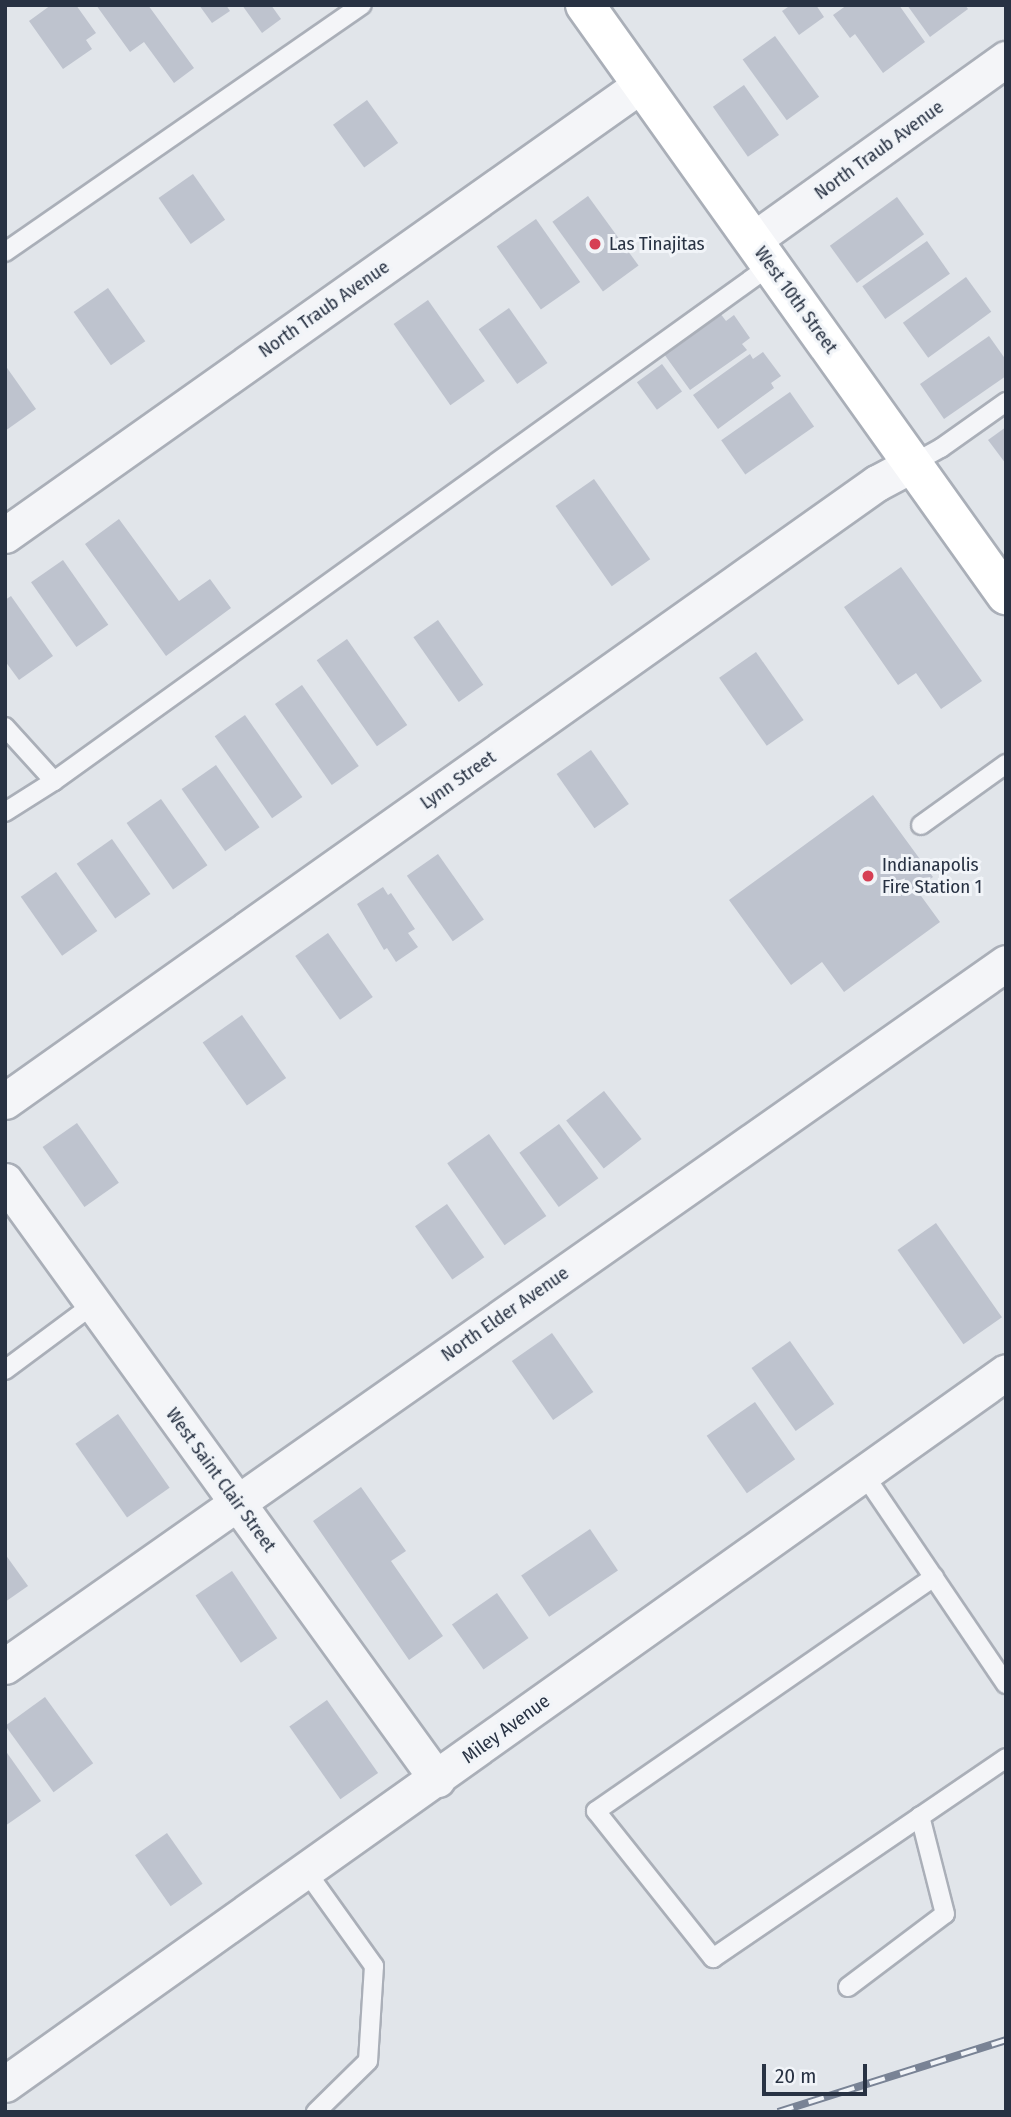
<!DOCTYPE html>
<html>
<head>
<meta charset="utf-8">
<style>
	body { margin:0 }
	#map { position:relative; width:1011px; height:2117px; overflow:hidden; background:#e1e5ea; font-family:"Fira Sans Condensed",sans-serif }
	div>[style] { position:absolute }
	.building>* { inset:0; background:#bec3ce; transform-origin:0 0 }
	.roads { filter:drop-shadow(2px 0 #aaafb8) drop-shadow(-2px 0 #aaafb8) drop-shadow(0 2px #aaafb8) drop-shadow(0 -2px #aaafb8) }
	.lane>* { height:18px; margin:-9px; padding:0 9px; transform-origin:9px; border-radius:9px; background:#f4f5f8 }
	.street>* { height:35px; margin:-17.5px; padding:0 17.5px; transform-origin:17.5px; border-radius:17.5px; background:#f4f5f8 }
	.primary>* { height:38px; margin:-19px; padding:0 19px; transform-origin:19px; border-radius:19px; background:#fff }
	.rail>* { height:8px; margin-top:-4px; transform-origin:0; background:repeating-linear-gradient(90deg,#f1f4f8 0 16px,#798395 0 32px); box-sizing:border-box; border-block:2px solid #798395 }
	.dots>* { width:19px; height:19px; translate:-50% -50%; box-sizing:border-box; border:4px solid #f1f4f8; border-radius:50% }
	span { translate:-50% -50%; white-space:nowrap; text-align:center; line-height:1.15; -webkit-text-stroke:6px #f1f4f8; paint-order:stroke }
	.street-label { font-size:19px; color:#283243 }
	.poi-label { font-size:19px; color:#283243 }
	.left { translate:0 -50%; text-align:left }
	.frame { position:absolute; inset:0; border:7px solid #283243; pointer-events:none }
	.scale { position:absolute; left:762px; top:2064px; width:105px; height:32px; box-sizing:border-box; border:4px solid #283243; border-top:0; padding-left:9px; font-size:21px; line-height:24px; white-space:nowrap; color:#283243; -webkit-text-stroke:5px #f1f4f8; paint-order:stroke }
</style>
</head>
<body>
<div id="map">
	<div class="building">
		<div style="clip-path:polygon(51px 5px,76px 5px,96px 33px,86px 40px,92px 49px,63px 69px,29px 21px)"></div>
		<div style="clip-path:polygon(96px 5px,148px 5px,194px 68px,174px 83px,144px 42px,130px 52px)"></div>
		<div style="clip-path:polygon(199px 5px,226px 5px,230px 11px,212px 23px)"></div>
		<div style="clip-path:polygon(242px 5px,271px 5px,281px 19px,262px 33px)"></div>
		<div style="clip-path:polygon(791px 5px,816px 5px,824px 17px,799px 35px,782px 11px)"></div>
		<div style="clip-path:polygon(847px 5px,899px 5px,925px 42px,883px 73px,855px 34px,850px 38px,833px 15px)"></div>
		<div style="clip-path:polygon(907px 5px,965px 5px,968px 9px,930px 37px)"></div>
		<div style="left:775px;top:36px;width:75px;height:40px;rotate:54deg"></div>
		<div style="left:744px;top:85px;width:61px;height:38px;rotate:55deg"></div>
		<div style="left:367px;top:100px;width:53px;height:42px;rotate:54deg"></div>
		<div style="left:193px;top:174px;width:56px;height:42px;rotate:55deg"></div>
		<div style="left:588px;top:196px;width:86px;height:44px;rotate:54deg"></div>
		<div style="left:897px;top:197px;width:46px;height:83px;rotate:54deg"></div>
		<div style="left:536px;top:219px;width:77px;height:48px;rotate:55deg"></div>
		<div style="left:927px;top:241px;width:40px;height:79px;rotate:55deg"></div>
		<div style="left:966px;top:277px;width:43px;height:78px;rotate:54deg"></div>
		<div style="left:108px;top:288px;width:65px;height:42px;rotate:55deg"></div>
		<div style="left:428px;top:300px;width:99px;height:42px;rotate:55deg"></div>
		<div style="left:509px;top:308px;width:67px;height:37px;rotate:55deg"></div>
		<div style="clip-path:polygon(720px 313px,726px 321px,734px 315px,750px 338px,742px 344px,747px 350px,690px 390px,664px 354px)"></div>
		<div style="clip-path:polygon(989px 336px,1006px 360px,1006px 376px,944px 419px,920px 384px)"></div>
		<div style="clip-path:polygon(763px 352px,781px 376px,771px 383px,774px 388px,718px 429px,693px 395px,750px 354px,753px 359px)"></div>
		<div style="left:662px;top:364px;width:34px;height:31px;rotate:54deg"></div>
		<div style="clip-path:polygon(5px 365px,36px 409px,5px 431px)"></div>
		<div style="left:790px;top:392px;width:42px;height:84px;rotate:55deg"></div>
		<div style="clip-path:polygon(1006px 427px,1006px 464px,988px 440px)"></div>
		<div style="left:594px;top:479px;width:98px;height:47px;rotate:55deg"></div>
		<div style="clip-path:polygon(119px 519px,179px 601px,210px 579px,231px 608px,166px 656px,85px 544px)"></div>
		<div style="left:63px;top:560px;width:79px;height:39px;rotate:55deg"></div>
		<div style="clip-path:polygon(901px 567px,982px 681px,941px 709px,916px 673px,898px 685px,844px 607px)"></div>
		<div style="clip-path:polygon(11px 596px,53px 656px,19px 680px,5px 661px,5px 600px)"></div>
		<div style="left:438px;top:620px;width:79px;height:30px;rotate:55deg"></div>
		<div style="left:347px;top:639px;width:105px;height:37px;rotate:55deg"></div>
		<div style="left:756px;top:652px;width:83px;height:45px;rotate:55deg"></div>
		<div style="left:302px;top:685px;width:99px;height:33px;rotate:55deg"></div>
		<div style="left:245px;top:715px;width:100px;height:37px;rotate:55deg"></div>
		<div style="left:591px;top:750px;width:66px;height:42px;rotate:55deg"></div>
		<div style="left:216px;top:765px;width:76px;height:42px;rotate:55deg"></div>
		<div style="clip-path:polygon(873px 795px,933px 877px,916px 889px,940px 922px,844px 992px,822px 962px,791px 985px,729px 900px)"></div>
		<div style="left:161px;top:799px;width:81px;height:42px;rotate:55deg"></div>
		<div style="left:112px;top:839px;width:67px;height:43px;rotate:55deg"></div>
		<div style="left:438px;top:854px;width:80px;height:38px;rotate:55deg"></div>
		<div style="left:56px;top:872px;width:72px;height:43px;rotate:55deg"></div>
		<div style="clip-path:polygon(383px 887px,388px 895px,391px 893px,415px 929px,408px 933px,418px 947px,396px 962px,387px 948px,384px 950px,357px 904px)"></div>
		<div style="left:328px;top:933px;width:78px;height:40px;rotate:55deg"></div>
		<div style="left:242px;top:1015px;width:77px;height:48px;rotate:55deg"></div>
		<div style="left:604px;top:1091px;width:61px;height:48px;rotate:52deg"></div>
		<div style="left:77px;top:1123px;width:73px;height:42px;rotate:55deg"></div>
		<div style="left:559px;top:1124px;width:67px;height:49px;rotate:54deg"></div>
		<div style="left:489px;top:1134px;width:100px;height:51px;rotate:55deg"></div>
		<div style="left:447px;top:1204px;width:65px;height:39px;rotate:55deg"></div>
		<div style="left:936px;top:1223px;width:115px;height:47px;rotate:55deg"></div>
		<div style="left:552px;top:1333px;width:72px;height:49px;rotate:55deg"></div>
		<div style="left:790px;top:1341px;width:77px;height:47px;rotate:55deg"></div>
		<div style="left:755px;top:1402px;width:70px;height:59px;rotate:55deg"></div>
		<div style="left:118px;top:1414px;width:90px;height:52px;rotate:55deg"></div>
		<div style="clip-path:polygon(361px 1487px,406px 1551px,391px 1561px,443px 1636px,409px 1660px,313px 1521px)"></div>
		<div style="left:590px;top:1529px;width:50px;height:83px;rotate:56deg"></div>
		<div style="clip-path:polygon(5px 1554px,28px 1586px,5px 1602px)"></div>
		<div style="left:232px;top:1571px;width:81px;height:44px;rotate:56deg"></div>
		<div style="left:497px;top:1593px;width:55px;height:55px;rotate:55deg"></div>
		<div style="left:45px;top:1697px;width:82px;height:49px;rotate:54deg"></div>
		<div style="left:327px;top:1700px;width:89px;height:46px;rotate:55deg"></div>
		<div style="clip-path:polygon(5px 1750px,41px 1801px,5px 1826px)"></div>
		<div style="left:167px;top:1833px;width:62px;height:39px;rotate:55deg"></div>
	</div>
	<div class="roads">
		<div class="lane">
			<div style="left:5px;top:252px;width:434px;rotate:-34.7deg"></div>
			<div style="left:912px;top:464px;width:33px;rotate:-29deg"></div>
			<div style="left:941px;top:448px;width:80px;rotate:-35.3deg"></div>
			<div style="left:5px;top:727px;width:73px;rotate:47.8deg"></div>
			<div style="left:5px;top:812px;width:58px;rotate:-32.3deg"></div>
			<div style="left:54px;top:781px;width:883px;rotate:-35.74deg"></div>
			<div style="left:921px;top:825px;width:105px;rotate:-35.7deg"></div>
			<div style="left:5px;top:1370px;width:111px;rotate:-36.6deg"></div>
			<div style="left:863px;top:1473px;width:255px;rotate:55.9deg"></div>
			<div style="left:934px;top:1577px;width:411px;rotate:145.3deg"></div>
			<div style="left:596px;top:1811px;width:188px;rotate:51.5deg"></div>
			<div style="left:713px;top:1958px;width:355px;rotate:-34.3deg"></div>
			<div style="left:306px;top:1871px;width:117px;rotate:54.4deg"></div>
			<div style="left:374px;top:1966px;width:95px;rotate:93.6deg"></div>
			<div style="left:368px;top:2061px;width:73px;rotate:135.6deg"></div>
			<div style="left:848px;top:1987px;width:121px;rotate:-37deg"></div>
			<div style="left:945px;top:1914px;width:101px;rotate:-104.3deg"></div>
		</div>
		<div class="street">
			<div style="left:753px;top:240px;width:311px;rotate:-35.6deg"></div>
			<div style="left:5px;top:535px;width:780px;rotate:-35.3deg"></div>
			<div style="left:5px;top:1101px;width:1069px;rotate:-35.33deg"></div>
			<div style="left:877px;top:483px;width:40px;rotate:-28deg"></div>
			<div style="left:5px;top:1181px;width:738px;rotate:54.16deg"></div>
			<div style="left:5px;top:1666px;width:1223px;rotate:-35.08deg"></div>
			<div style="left:5px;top:2084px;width:1228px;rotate:-35.42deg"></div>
		</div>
		<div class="primary">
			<div style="left:585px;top:5px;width:725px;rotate:54.49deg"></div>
		</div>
	</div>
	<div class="rail">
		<div style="left:778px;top:2112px;width:239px;rotate:-17.5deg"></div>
	</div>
	<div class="dots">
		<div style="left:595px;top:244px;background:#d63f54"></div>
		<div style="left:868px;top:876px;background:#d63f54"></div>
	</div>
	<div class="street-label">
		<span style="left:879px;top:150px;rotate:-36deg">North Traub Avenue</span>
		<span style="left:796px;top:300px;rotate:54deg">West 10th Street</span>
		<span style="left:324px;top:309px;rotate:-35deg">North Traub Avenue</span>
		<span style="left:458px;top:780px;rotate:-35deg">Lynn Street</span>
		<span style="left:505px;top:1314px;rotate:-35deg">North Elder Avenue</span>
		<span style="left:221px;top:1480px;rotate:54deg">West Saint Clair Street</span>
		<span style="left:506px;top:1729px;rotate:-36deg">Miley Avenue</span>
	</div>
	<div class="poi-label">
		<span class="left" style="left:609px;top:244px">Las Tinajitas</span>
		<span class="left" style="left:882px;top:876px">Indianapolis<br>Fire Station 1</span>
	</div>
	<div class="frame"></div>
	<div class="scale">20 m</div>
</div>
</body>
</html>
